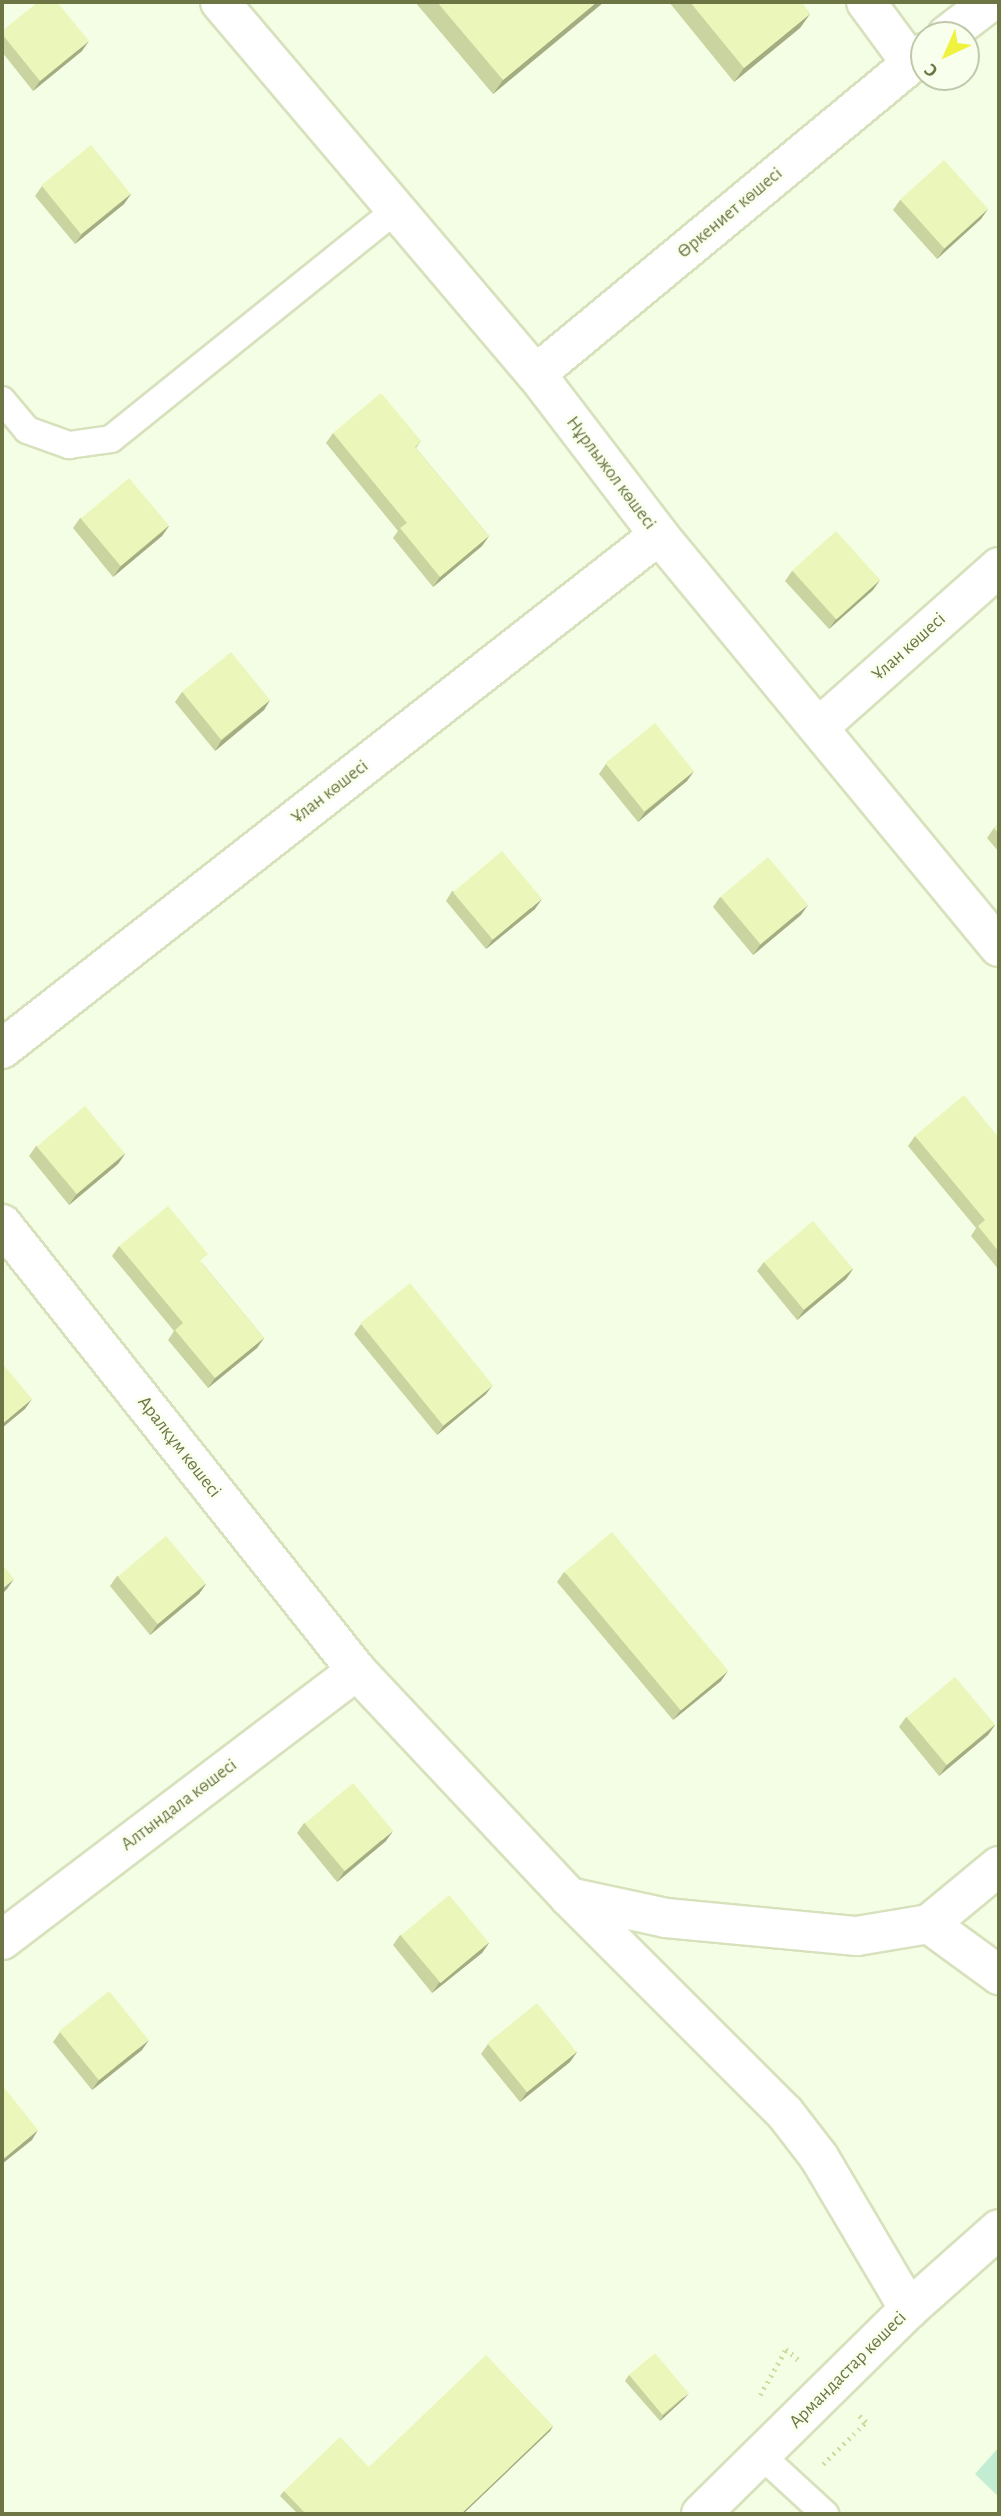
<!DOCTYPE html>
<html>
<head>
<meta charset="utf-8">
<style>
	body { margin:0 }
	#map { position:relative; width:1001px; height:2516px; overflow:hidden; background:#f4fee5; font-family:"Alegreya Sans",sans-serif }
	div>[style] { position:absolute }
	.green>* { inset:0; background:#c2edd2 }
	.path>* { height:4.5px; margin-top:-2.25px; transform-origin:0; background:repeating-linear-gradient(90deg,#d0db9d 0 2px,transparent 0 7px) }
	.roads { filter:drop-shadow(2px 0 #d7e1bc) drop-shadow(-2px 0 #d7e1bc) drop-shadow(0 2px #d7e1bc) drop-shadow(0 -2px #d7e1bc) }
	.service>* { height:26px; margin:-13px; padding:0 13px; transform-origin:13px; border-radius:13px; background:#fff }
	.minor>* { height:38px; margin:-19px; padding:0 19px; transform-origin:19px; border-radius:19px; background:#fff }
	.wall>* { inset:0; background:#cad4a0 }
	.shaded-wall>* { inset:0; background:#a4ac82 }
	.building>* { inset:0; background:#ebf6ba; transform-origin:0 0 }
	span { translate:-50% -50%; white-space:nowrap; text-align:center; line-height:1.15; -webkit-text-stroke:5px #f8ffed; paint-order:stroke }
	.street-label { font-size:19px; color:#6d7544 }
	.frame { position:absolute; inset:0; border:4px solid #6d7544; pointer-events:none }
	.north { position:absolute; left:910px; top:21px; width:70px; height:70px; box-sizing:border-box; background:#f8ffed; border:2px solid #c0c8a9; border-radius:50%; rotate:224deg; font-size:19px; font-weight:700; line-height:28px; text-align:center; color:#6d7544 }
	.north::after { content:''; display:block; margin:auto; width:24px; height:32px; background:#f0f240; clip-path:polygon(50% 0,100% 100%,50% 72%,0 100%) }
</style>
</head>
<body>
<div id="map">
	<div class="green">
		<div style="clip-path:polygon(999px 2447px,999px 2497px,975px 2474px)"></div>
	</div>
	<div class="path">
		<div style="left:760px;top:2395px;width:53px;rotate:-60.5deg"></div>
		<div style="left:786px;top:2349px;width:18px;rotate:41deg"></div>
		<div style="left:823px;top:2464px;width:60px;rotate:-44.3deg"></div>
		<div style="left:866px;top:2422px;width:11px;rotate:-139deg"></div>
	</div>
	<div class="roads">
		<div class="service">
			<div style="left:2px;top:400px;width:39px;rotate:50deg"></div>
			<div style="left:27px;top:430px;width:45px;rotate:19.7deg"></div>
			<div style="left:69px;top:445px;width:42px;rotate:-8.1deg"></div>
			<div style="left:111px;top:439px;width:364px;rotate:-38.8deg"></div>
			<div style="left:762px;top:2456px;width:86px;rotate:42.6deg"></div>
		</div>
		<div class="minor">
			<div style="left:220px;top:2px;width:488px;rotate:49.7deg"></div>
			<div style="left:536px;top:374px;width:203px;rotate:52.6deg"></div>
			<div style="left:659px;top:535px;width:534px;rotate:50.47deg"></div>
			<div style="left:866px;top:2px;width:76px;rotate:53.6deg"></div>
			<div style="left:947px;top:35px;width:54px;rotate:-37.5deg"></div>
			<div style="left:536px;top:374px;width:504px;rotate:-39.6deg"></div>
			<div style="left:819px;top:727px;width:241px;rotate:-41.6deg"></div>
			<div style="left:2px;top:1049px;width:834px;rotate:-38.04deg"></div>
			<div style="left:2px;top:1224px;width:571px;rotate:51.54deg"></div>
			<div style="left:357px;top:1671px;width:310px;rotate:46.8deg"></div>
			<div style="left:569px;top:1897px;width:99px;rotate:12.2deg"></div>
			<div style="left:666px;top:1918px;width:192px;rotate:5.4deg"></div>
			<div style="left:857px;top:1936px;width:73px;rotate:-9.5deg"></div>
			<div style="left:929px;top:1924px;width:91px;rotate:-39.6deg"></div>
			<div style="left:569px;top:1897px;width:305px;rotate:45deg"></div>
			<div style="left:785px;top:2113px;width:56px;rotate:52.3deg"></div>
			<div style="left:819px;top:2157px;width:177px;rotate:59.4deg"></div>
			<div style="left:929px;top:1924px;width:87px;rotate:36.1deg"></div>
			<div style="left:2px;top:1940px;width:445px;rotate:-37.2deg"></div>
			<div style="left:701px;top:2514px;width:292px;rotate:-44.6deg"></div>
			<div style="left:909px;top:2309px;width:120px;rotate:-41.6deg"></div>
		</div>
	</div>
	<div class="wall">
		<div style="clip-path:polygon(415px 2px,604px 2px,493px 94px)"></div>
		<div style="clip-path:polygon(669px 2px,801px 2px,810px 14px,800px 28px,734px 82px)"></div>
		<div style="clip-path:polygon(2px 31px,82px 51px,33px 91px,2px 52px)"></div>
		<div style="clip-path:polygon(42px 186px,131px 194px,124px 204px,75px 244px,35px 196px)"></div>
		<div style="clip-path:polygon(900px 200px,988px 209px,981px 219px,937px 259px,893px 210px)"></div>
		<div style="clip-path:polygon(333px 433px,421px 441px,416px 448px,489px 536px,482px 546px,433px 587px,393px 538px,398px 531px,326px 443px)"></div>
		<div style="clip-path:polygon(80px 518px,169px 526px,162px 536px,113px 577px,73px 528px)"></div>
		<div style="clip-path:polygon(792px 571px,880px 580px,873px 590px,829px 629px,785px 581px)"></div>
		<div style="clip-path:polygon(182px 692px,270px 700px,264px 710px,215px 751px,175px 702px)"></div>
		<div style="clip-path:polygon(606px 764px,694px 771px,687px 781px,638px 822px,599px 774px)"></div>
		<div style="clip-path:polygon(999px 824px,999px 852px,987px 838px,994px 828px)"></div>
		<div style="clip-path:polygon(452px 891px,535px 909px,486px 949px,446px 901px)"></div>
		<div style="clip-path:polygon(720px 897px,801px 915px,753px 955px,713px 907px)"></div>
		<div style="clip-path:polygon(915px 1136px,999px 1138px,999px 1270px,971px 1236px,976px 1228px,908px 1146px)"></div>
		<div style="clip-path:polygon(36px 1146px,125px 1154px,118px 1164px,69px 1205px,29px 1156px)"></div>
		<div style="clip-path:polygon(119px 1246px,202px 1263px,264px 1338px,257px 1348px,208px 1388px,168px 1340px,174px 1331px,112px 1256px)"></div>
		<div style="clip-path:polygon(764px 1262px,853px 1269px,846px 1279px,797px 1320px,757px 1271px)"></div>
		<div style="clip-path:polygon(361px 1324px,486px 1394px,437px 1435px,354px 1334px)"></div>
		<div style="clip-path:polygon(564px 1572px,721px 1681px,673px 1720px,557px 1582px)"></div>
		<div style="clip-path:polygon(117px 1576px,206px 1584px,199px 1594px,150px 1635px,110px 1586px)"></div>
		<div style="clip-path:polygon(906px 1717px,995px 1725px,988px 1735px,939px 1776px,899px 1727px)"></div>
		<div style="clip-path:polygon(304px 1823px,386px 1841px,337px 1882px,297px 1833px)"></div>
		<div style="clip-path:polygon(400px 1935px,489px 1943px,482px 1953px,432px 1993px,393px 1945px)"></div>
		<div style="clip-path:polygon(60px 2032px,142px 2050px,92px 2090px,53px 2042px)"></div>
		<div style="clip-path:polygon(488px 2044px,577px 2052px,570px 2062px,520px 2102px,481px 2054px)"></div>
		<div style="clip-path:polygon(629px 2375px,685px 2398px,660px 2421px,625px 2381px)"></div>
		<div style="clip-path:polygon(553px 2426px,550px 2431px,463px 2514px,298px 2514px,280px 2496px,284px 2491px)"></div>
	</div>
	<div class="shaded-wall">
		<div style="clip-path:polygon(597px 2px,604px 2px,493px 94px,503px 80px)"></div>
		<div style="clip-path:polygon(810px 14px,800px 28px,734px 82px,744px 68px)"></div>
		<div style="clip-path:polygon(89px 41px,82px 51px,33px 91px,40px 81px)"></div>
		<div style="clip-path:polygon(131px 194px,124px 204px,75px 244px,82px 234px)"></div>
		<div style="clip-path:polygon(988px 209px,981px 219px,937px 259px,944px 249px)"></div>
		<div style="clip-path:polygon(169px 526px,162px 536px,113px 577px,120px 567px)"></div>
		<div style="clip-path:polygon(489px 536px,482px 546px,433px 587px,440px 577px)"></div>
		<div style="clip-path:polygon(880px 580px,873px 590px,829px 629px,836px 619px)"></div>
		<div style="clip-path:polygon(270px 700px,264px 710px,215px 751px,221px 741px)"></div>
		<div style="clip-path:polygon(694px 771px,687px 781px,638px 822px,645px 812px)"></div>
		<div style="clip-path:polygon(542px 899px,535px 909px,486px 949px,493px 939px)"></div>
		<div style="clip-path:polygon(808px 905px,801px 915px,753px 955px,760px 945px)"></div>
		<div style="clip-path:polygon(125px 1154px,118px 1164px,69px 1205px,76px 1195px)"></div>
		<div style="clip-path:polygon(853px 1269px,846px 1279px,797px 1320px,804px 1310px)"></div>
		<div style="clip-path:polygon(264px 1338px,257px 1348px,208px 1388px,215px 1378px)"></div>
		<div style="clip-path:polygon(493px 1385px,486px 1394px,437px 1435px,444px 1425px)"></div>
		<div style="clip-path:polygon(32px 1399px,25px 1409px,2px 1428px,2px 1424px)"></div>
		<div style="clip-path:polygon(14px 1579px,7px 1589px,2px 1594px,2px 1589px)"></div>
		<div style="clip-path:polygon(206px 1584px,199px 1594px,150px 1635px,157px 1625px)"></div>
		<div style="clip-path:polygon(728px 1671px,721px 1681px,673px 1720px,680px 1711px)"></div>
		<div style="clip-path:polygon(995px 1725px,988px 1735px,939px 1776px,946px 1766px)"></div>
		<div style="clip-path:polygon(393px 1831px,386px 1841px,337px 1882px,344px 1872px)"></div>
		<div style="clip-path:polygon(489px 1943px,482px 1953px,432px 1993px,439px 1983px)"></div>
		<div style="clip-path:polygon(149px 2040px,142px 2050px,92px 2090px,99px 2080px)"></div>
		<div style="clip-path:polygon(577px 2052px,570px 2062px,520px 2102px,527px 2092px)"></div>
		<div style="clip-path:polygon(38px 2130px,32px 2140px,2px 2164px,2px 2160px)"></div>
		<div style="clip-path:polygon(689px 2393px,685px 2398px,660px 2421px,663px 2416px)"></div>
		<div style="clip-path:polygon(553px 2426px,550px 2431px,463px 2514px,461px 2514px)"></div>
	</div>
	<div class="building">
		<div style="clip-path:polygon(38px 2px,57px 2px,89px 41px,40px 81px,2px 34px,2px 31px)"></div>
		<div style="clip-path:polygon(437px 2px,597px 2px,503px 80px)"></div>
		<div style="clip-path:polygon(690px 2px,801px 2px,810px 14px,744px 68px)"></div>
		<div style="left:91px;top:145px;width:63px;height:64px;rotate:51deg"></div>
		<div style="left:944px;top:160px;width:66px;height:59px;rotate:48deg"></div>
		<div style="clip-path:polygon(381px 393px,421px 441px,415px 447px,489px 536px,440px 577px,400px 528px,407px 523px,333px 433px)"></div>
		<div style="left:129px;top:478px;width:62px;height:63px;rotate:50deg"></div>
		<div style="left:836px;top:531px;width:66px;height:59px;rotate:48deg"></div>
		<div style="left:231px;top:652px;width:62px;height:63px;rotate:51deg"></div>
		<div style="left:655px;top:723px;width:62px;height:64px;rotate:51deg"></div>
		<div style="clip-path:polygon(999px 824px,999px 834px,994px 828px)"></div>
		<div style="left:502px;top:851px;width:62px;height:64px;rotate:50deg"></div>
		<div style="left:768px;top:857px;width:62px;height:62px;rotate:50deg"></div>
		<div style="clip-path:polygon(964px 1095px,999px 1138px,999px 1148px,997px 1149px,999px 1152px,999px 1252px,978px 1226px,985px 1220px,915px 1136px)"></div>
		<div style="left:85px;top:1106px;width:62px;height:63px;rotate:50deg"></div>
		<div style="clip-path:polygon(168px 1206px,208px 1254px,200px 1261px,264px 1338px,215px 1378px,175px 1330px,183px 1323px,119px 1246px)"></div>
		<div style="left:813px;top:1221px;width:62px;height:64px;rotate:50deg"></div>
		<div style="left:410px;top:1283px;width:132px;height:64px;rotate:51deg"></div>
		<div style="clip-path:polygon(2px 1363px,32px 1399px,2px 1424px)"></div>
		<div style="left:612px;top:1532px;width:181px;height:62px;rotate:50deg"></div>
		<div style="left:166px;top:1536px;width:62px;height:63px;rotate:50deg"></div>
		<div style="clip-path:polygon(2px 1564px,14px 1579px,2px 1589px)"></div>
		<div style="left:955px;top:1677px;width:62px;height:63px;rotate:50deg"></div>
		<div style="left:353px;top:1783px;width:62px;height:63px;rotate:50deg"></div>
		<div style="left:449px;top:1895px;width:62px;height:63px;rotate:50deg"></div>
		<div style="left:109px;top:1991px;width:63px;height:64px;rotate:51deg"></div>
		<div style="left:537px;top:2003px;width:63px;height:64px;rotate:51deg"></div>
		<div style="clip-path:polygon(2px 2085px,38px 2130px,2px 2160px)"></div>
		<div style="left:655px;top:2353px;width:52px;height:34px;rotate:50deg"></div>
		<div style="clip-path:polygon(486px 2355px,553px 2426px,461px 2514px,306px 2514px,284px 2491px,340px 2437px,369px 2467px)"></div>
	</div>
	<div class="street-label">
		<span style="left:730px;top:213px;rotate:-40deg">Өркениет көшесі</span>
		<span style="left:611px;top:473px;rotate:53deg">Нұрлыжол көшесі</span>
		<span style="left:909px;top:647px;rotate:-42deg">Ұлан көшесі</span>
		<span style="left:330px;top:792px;rotate:-38deg">Ұлан көшесі</span>
		<span style="left:179px;top:1447px;rotate:52deg">Аралқұм көшесі</span>
		<span style="left:179px;top:1805px;rotate:-37deg">Алтындала көшесі</span>
		<span style="left:848px;top:2370px;rotate:-45deg">Армандастар көшесі</span>
	</div>
	<div class="frame"></div>
	<div class="north">С</div>
</div>
</body>
</html>
